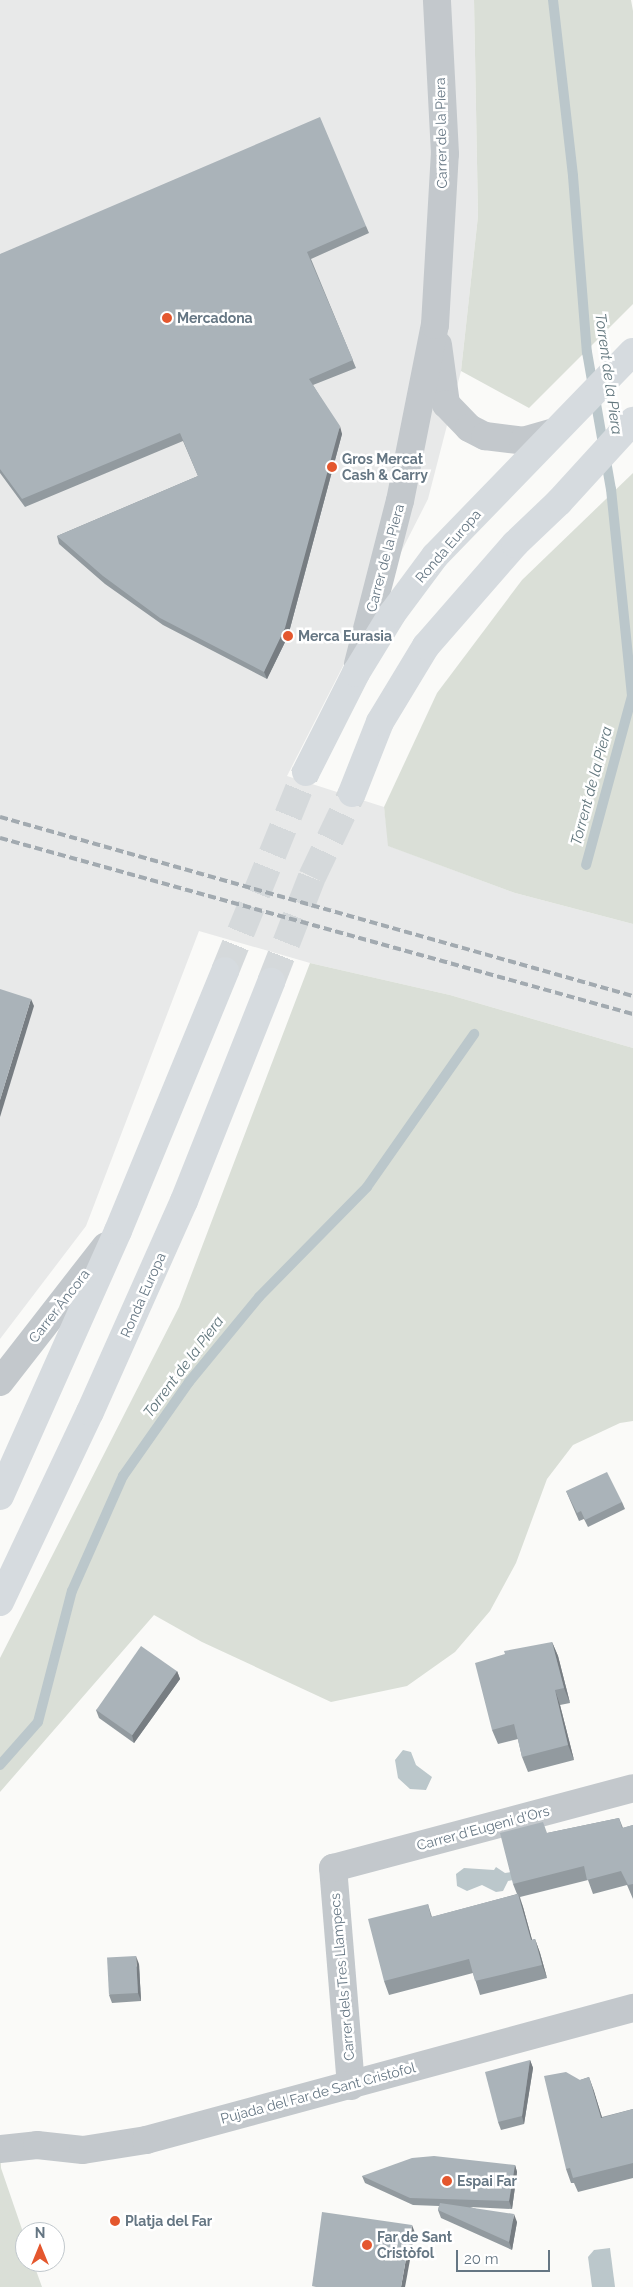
<!DOCTYPE html>
<html>
<head>
<meta charset="utf-8">
<style>
	body { margin:0 }
	#map { position:relative; width:633px; height:2287px; overflow:hidden; background:#fafaf8; font-family:Raleway,sans-serif }
	div>[style] { position:absolute }
	.built>* { inset:0; background:#e8e9e9 }
	.green>* { inset:0; background:#dadfd7 }
	.water>* { inset:0; background:#bbc7cb }
	.stream>* { height:10px; margin:-5px; padding:0 5px; transform-origin:5px; border-radius:5px; background:#bbc7cb }
	.secondary-tunnel>* { height:28px; margin-top:-14px; transform-origin:0; background:repeating-linear-gradient(90deg,#d5d9db 0 28px,transparent 0 42px) }
	.street>* { height:28px; margin:-14px; padding:0 14px; transform-origin:14px; border-radius:14px; background:#c3c8cc }
	.secondary>* { height:28px; margin:-14px; padding:0 14px; transform-origin:14px; border-radius:14px; background:#d6dbdf }
	.rail>* { height:4px; margin-top:-2px; transform-origin:0; background:repeating-linear-gradient(90deg,#a2aab0 0 8px,transparent 0 12px) }
	.wall>* { inset:0; background:#929a9f }
	.shaded-wall>* { inset:0; background:#777d82 }
	.building>* { inset:0; background:#aab3b9; transform-origin:0 0 }
	.dots>* { width:14px; height:14px; translate:-50% -50%; box-sizing:border-box; border:2px solid #fff; border-radius:50% }
	span { translate:-50% -50%; white-space:nowrap; text-align:center; line-height:1.15; -webkit-text-stroke:5px #fff; paint-order:stroke }
	.street-label { font-size:14px; color:#657683 }
	.poi-label { font-size:14px; color:#657683; font-weight:700 }
	.left { translate:0 -50%; text-align:left }
	.water-label { font-size:15px; color:#60757c; font-style:italic }
	.north { position:absolute; left:15px; top:2222px; width:50px; height:50px; box-sizing:border-box; background:#fff; border:1px solid #c1c8cd; border-radius:50%; rotate:0deg; font-size:14px; font-weight:700; line-height:20px; text-align:center; color:#657683 }
	.north::after { content:''; display:block; margin:auto; width:18px; height:22px; background:#e4572e; clip-path:polygon(50% 0,100% 100%,50% 72%,0 100%) }
	.scale { position:absolute; left:456px; top:2250px; width:94px; height:22px; box-sizing:border-box; border:2px solid #657683; border-top:0; padding-left:6px; font-size:15px; line-height:18px; white-space:nowrap; color:#657683; -webkit-text-stroke:4px #fff; paint-order:stroke }
</style>
</head>
<body>
<div id="map">
	<div class="built">
		<div style="clip-path:polygon(0 0,474px 0,478px 216px,461px 371px,428px 499px,287px 776px,384px 807px,389px 846px,515px 893px,633px 924px,633px 1048px,450px 995px,310px 963px,199px 931px,86px 1226px,0 1339px)"></div>
	</div>
	<div class="green">
		<div style="clip-path:polygon(474px 0,631px 0,633px 11px,633px 304px,529px 408px,461px 371px,478px 216px)"></div>
		<div style="clip-path:polygon(633px 473px,633px 924px,515px 893px,388px 846px,384px 807px,437px 693px,522px 580px)"></div>
		<div style="clip-path:polygon(310px 963px,450px 995px,633px 1048px,633px 1421px,620px 1423px,573px 1445px,547px 1479px,516px 1563px,490px 1611px,455px 1652px,407px 1686px,331px 1702px,202px 1642px,154px 1615px,0 1792px,0 1658px,179px 1307px)"></div>
		<div style="clip-path:polygon(0 2137px,1px 2168px,25px 2238px,25px 2262px,33px 2262px,42px 2287px,0 2287px)"></div>
	</div>
	<div class="water">
		<div style="clip-path:polygon(403px 1750px,411px 1752px,416px 1765px,432px 1777px,426px 1790px,410px 1789px,398px 1778px,395px 1760px)"></div>
		<div style="clip-path:polygon(496px 1867px,505px 1873px,511px 1872px,513px 1880px,508px 1881px,503px 1891px,496px 1892px,482px 1885px,467px 1891px,457px 1886px,456px 1874px,464px 1868px,494px 1870px)"></div>
		<div style="clip-path:polygon(610px 2248px,615px 2287px,592px 2287px,588px 2257px,594px 2250px)"></div>
	</div>
	<div class="stream">
		<div style="left:553px;top:0;width:177px;rotate:83.5deg"></div>
		<div style="left:573px;top:176px;width:177px;rotate:85.5deg"></div>
		<div style="left:587px;top:352px;width:139px;rotate:80.1deg"></div>
		<div style="left:611px;top:489px;width:208px;rotate:84.2deg"></div>
		<div style="left:632px;top:696px;width:175px;rotate:105.2deg"></div>
		<div style="left:0;top:1765px;width:57px;rotate:-48.5deg"></div>
		<div style="left:38px;top:1722px;width:135px;rotate:-75.5deg"></div>
		<div style="left:72px;top:1591px;width:126px;rotate:-66.1deg"></div>
		<div style="left:123px;top:1476px;width:115px;rotate:-54.9deg"></div>
		<div style="left:189px;top:1382px;width:110px;rotate:-50.5deg"></div>
		<div style="left:259px;top:1297px;width:154px;rotate:-45.5deg"></div>
		<div style="left:367px;top:1187px;width:187px;rotate:-55deg"></div>
	</div>
	<div class="secondary-tunnel">
		<div style="left:225px;top:971px;width:215px;rotate:-67.9deg"></div>
		<div style="left:271px;top:982px;width:113px;rotate:-68.7deg"></div>
		<div style="left:312px;top:877px;width:93px;rotate:-64.5deg"></div>
	</div>
	<div class="street">
		<div style="left:438px;top:345px;width:60px;rotate:82.3deg"></div>
		<div style="left:446px;top:404px;width:33px;rotate:46deg"></div>
		<div style="left:469px;top:428px;width:18px;rotate:27deg"></div>
		<div style="left:485px;top:436px;width:38px;rotate:7deg"></div>
		<div style="left:523px;top:441px;width:29px;rotate:-16deg"></div>
		<div style="left:358px;top:664px;width:168px;rotate:-75.6deg"></div>
		<div style="left:400px;top:501px;width:179px;rotate:-78.8deg"></div>
		<div style="left:435px;top:325px;width:171px;rotate:-86.7deg"></div>
		<div style="left:445px;top:154px;width:154px;rotate:-93deg"></div>
		<div style="left:0;top:1382px;width:172px;rotate:-52.1deg"></div>
		<div style="left:351px;top:2086px;width:219px;rotate:-94.7deg"></div>
		<div style="left:333px;top:1868px;width:310px;rotate:-14.9deg"></div>
		<div style="left:0;top:2149px;width:37px;rotate:-6deg"></div>
		<div style="left:37px;top:2145px;width:46px;rotate:6.2deg"></div>
		<div style="left:83px;top:2150px;width:64px;rotate:-9deg"></div>
		<div style="left:146px;top:2140px;width:505px;rotate:-15.17deg"></div>
	</div>
	<div class="secondary">
		<div style="left:306px;top:772px;width:111px;rotate:-63.2deg"></div>
		<div style="left:356px;top:673px;width:69px;rotate:-58.6deg"></div>
		<div style="left:392px;top:614px;width:72px;rotate:-53.4deg"></div>
		<div style="left:435px;top:556px;width:284px;rotate:-45.9deg"></div>
		<div style="left:352px;top:793px;width:76px;rotate:-68.5deg"></div>
		<div style="left:380px;top:722px;width:89px;rotate:-58.8deg"></div>
		<div style="left:426px;top:646px;width:135px;rotate:-48.9deg"></div>
		<div style="left:515px;top:544px;width:61px;rotate:-43.7deg"></div>
		<div style="left:559px;top:502px;width:110px;rotate:-47.6deg"></div>
		<div style="left:0;top:1496px;width:290px;rotate:-66deg"></div>
		<div style="left:118px;top:1231px;width:281px;rotate:-67.6deg"></div>
		<div style="left:0;top:1602px;width:210px;rotate:-64.7deg"></div>
		<div style="left:90px;top:1412px;width:231px;rotate:-66deg"></div>
		<div style="left:184px;top:1201px;width:236px;rotate:-68.3deg"></div>
	</div>
	<div class="rail">
		<div style="left:0;top:817px;width:658px;rotate:15.79deg"></div>
		<div style="left:0;top:838px;width:657px;rotate:15.54deg"></div>
	</div>
	<div class="wall">
		<div style="clip-path:polygon(366px 226px,369px 233px,311px 259px,356px 368px,313px 385px,342px 434px,288px 636px,267px 679px,163px 625px,105px 584px,59px 544px,57px 536px,198px 476px,183px 441px,25px 507px,0 473px,0 254px)"></div>
		<div style="clip-path:polygon(566px 1491px,622px 1502px,625px 1509px,588px 1527px,584px 1519px,579px 1521px)"></div>
		<div style="clip-path:polygon(552px 1642px,558px 1656px,570px 1703px,560px 1705px,574px 1760px,528px 1772px,522px 1757px,518px 1739px,498px 1744px,492px 1730px)"></div>
		<div style="clip-path:polygon(177px 1671px,180px 1679px,134px 1743px,99px 1718px,96px 1710px)"></div>
		<div style="clip-path:polygon(619px 1818px,623px 1828px,633px 1825px,633px 1899px,627px 1885px,593px 1894px,588px 1880px,520px 1897px,523px 1907px,532px 1940px,535px 1939px,540px 1953px,547px 1978px,480px 1995px,473px 1973px,389px 1995px,384px 1981px,428px 1904px,432px 1917px,517px 1894px,513px 1884px,547px 1833px)"></div>
		<div style="clip-path:polygon(139px 1964px,141px 2001px,112px 2003px,109px 1995px)"></div>
		<div style="clip-path:polygon(530px 2060px,533px 2068px,524px 2124px,501px 2130px,498px 2122px)"></div>
		<div style="clip-path:polygon(589px 2077px,602px 2117px,633px 2109px,633px 2178px,578px 2192px,574px 2183px,571px 2183px,566px 2169px,580px 2080px)"></div>
		<div style="clip-path:polygon(515px 2165px,517px 2172px,512px 2209px,470px 2207px,517px 2222px,512px 2250px,441px 2218px,438px 2210px,439px 2206px,413px 2205px,365px 2183px,362px 2176px)"></div>
	</div>
	<div class="shaded-wall">
		<div style="clip-path:polygon(340px 426px,342px 434px,288px 636px,267px 679px,264px 672px)"></div>
		<div style="clip-path:polygon(31px 999px,34px 1006px,0 1117px,0 1100px)"></div>
		<div style="clip-path:polygon(552px 1642px,558px 1656px,570px 1703px,564px 1688px)"></div>
		<div style="clip-path:polygon(177px 1671px,180px 1679px,134px 1743px,132px 1735px)"></div>
		<div style="clip-path:polygon(555px 1690px,560px 1705px,574px 1760px,568px 1745px)"></div>
		<div style="clip-path:polygon(518px 1894px,523px 1907px,536px 1954px,531px 1940px)"></div>
		<div style="clip-path:polygon(535px 1939px,540px 1953px,547px 1978px,542px 1965px)"></div>
		<div style="clip-path:polygon(136px 1956px,139px 1964px,141px 2001px,138px 1993px)"></div>
		<div style="clip-path:polygon(530px 2060px,533px 2068px,524px 2124px,522px 2116px)"></div>
		<div style="clip-path:polygon(589px 2077px,594px 2091px,606px 2131px,601px 2118px)"></div>
		<div style="clip-path:polygon(515px 2165px,517px 2172px,512px 2209px,509px 2201px)"></div>
		<div style="clip-path:polygon(514px 2214px,517px 2222px,512px 2250px,509px 2242px)"></div>
		<div style="clip-path:polygon(412px 2225px,415px 2233px,405px 2287px,401px 2287px)"></div>
	</div>
	<div class="building">
		<div style="clip-path:polygon(320px 117px,366px 226px,307px 252px,353px 360px,309px 379px,340px 426px,285px 628px,264px 672px,160px 618px,103px 576px,57px 536px,198px 476px,180px 433px,22px 499px,0 469px,0 254px)"></div>
		<div style="clip-path:polygon(0 989px,31px 999px,0 1100px)"></div>
		<div style="clip-path:polygon(607px 1472px,622px 1502px,585px 1520px,581px 1511px,577px 1513px,566px 1491px)"></div>
		<div style="clip-path:polygon(552px 1642px,564px 1688px,555px 1690px,568px 1745px,522px 1757px,514px 1724px,492px 1730px,475px 1663px,505px 1654px,504px 1651px)"></div>
		<div style="left:141px;top:1646px;width:44px;height:78px;rotate:35deg"></div>
		<div style="clip-path:polygon(619px 1818px,622px 1828px,633px 1825px,633px 1884px,628px 1885px,621px 1871px,587px 1880px,584px 1866px,513px 1884px,500px 1833px,543px 1822px,547px 1833px)"></div>
		<div style="clip-path:polygon(518px 1894px,531px 1940px,535px 1939px,542px 1965px,475px 1981px,469px 1959px,384px 1981px,368px 1919px,428px 1904px,431px 1917px)"></div>
		<div style="left:136px;top:1956px;width:37px;height:29px;rotate:87deg"></div>
		<div style="clip-path:polygon(530px 2060px,522px 2116px,498px 2122px,485px 2072px)"></div>
		<div style="clip-path:polygon(566px 2072px,580px 2080px,589px 2077px,601px 2118px,633px 2109px,633px 2163px,573px 2178px,570px 2168px,566px 2169px,544px 2076px)"></div>
		<div style="clip-path:polygon(434px 2156px,515px 2165px,509px 2201px,410px 2198px,362px 2176px,412px 2158px)"></div>
		<div style="clip-path:polygon(440px 2203px,514px 2214px,509px 2242px,438px 2210px)"></div>
		<div style="clip-path:polygon(322px 2212px,412px 2225px,401px 2287px,316px 2287px,312px 2286px)"></div>
	</div>
	<div class="dots">
		<div style="left:167px;top:318px;background:#e4572e"></div>
		<div style="left:332px;top:467px;background:#e4572e"></div>
		<div style="left:288px;top:636px;background:#e4572e"></div>
		<div style="left:447px;top:2181px;background:#e4572e"></div>
		<div style="left:115px;top:2221px;background:#e4572e"></div>
		<div style="left:367px;top:2245px;background:#e4572e"></div>
	</div>
	<div class="street-label">
		<span style="left:441px;top:133px;rotate:-91deg">Carrer de la Piera</span>
		<span style="left:448px;top:546px;rotate:-49deg">Ronda Europa</span>
		<span style="left:385px;top:558px;rotate:-75deg">Carrer de la Piera</span>
		<span style="left:143px;top:1295px;rotate:-66deg">Ronda Europa</span>
		<span style="left:59px;top:1306px;rotate:-52deg">Carrer Àncora</span>
		<span style="left:483px;top:1828px;rotate:-15deg">Carrer d'Eugeni d'Ors</span>
		<span style="left:342px;top:1977px;rotate:-95deg">Carrer dels Tres Llampecs</span>
		<span style="left:318px;top:2093px;rotate:-15deg">Pujada del Far de Sant Cristòfol</span>
	</div>
	<div class="poi-label">
		<span class="left" style="left:177px;top:318px">Mercadona</span>
		<span class="left" style="left:342px;top:467px">Gros Mercat<br>Cash &amp; Carry</span>
		<span class="left" style="left:298px;top:636px">Merca Eurasia</span>
		<span class="left" style="left:457px;top:2181px">Espai Far</span>
		<span class="left" style="left:125px;top:2221px">Platja del Far</span>
		<span class="left" style="left:377px;top:2245px">Far de Sant<br>Cristòfol</span>
	</div>
	<div class="water-label">
		<span style="left:608px;top:374px;rotate:82deg">Torrent de la Piera</span>
		<span style="left:592px;top:786px;rotate:-75deg">Torrent de la Piera</span>
		<span style="left:184px;top:1367px;rotate:-53deg">Torrent de la Piera</span>
	</div>
	<div class="north">N</div>
	<div class="scale">20 m</div>
</div>
</body>
</html>
